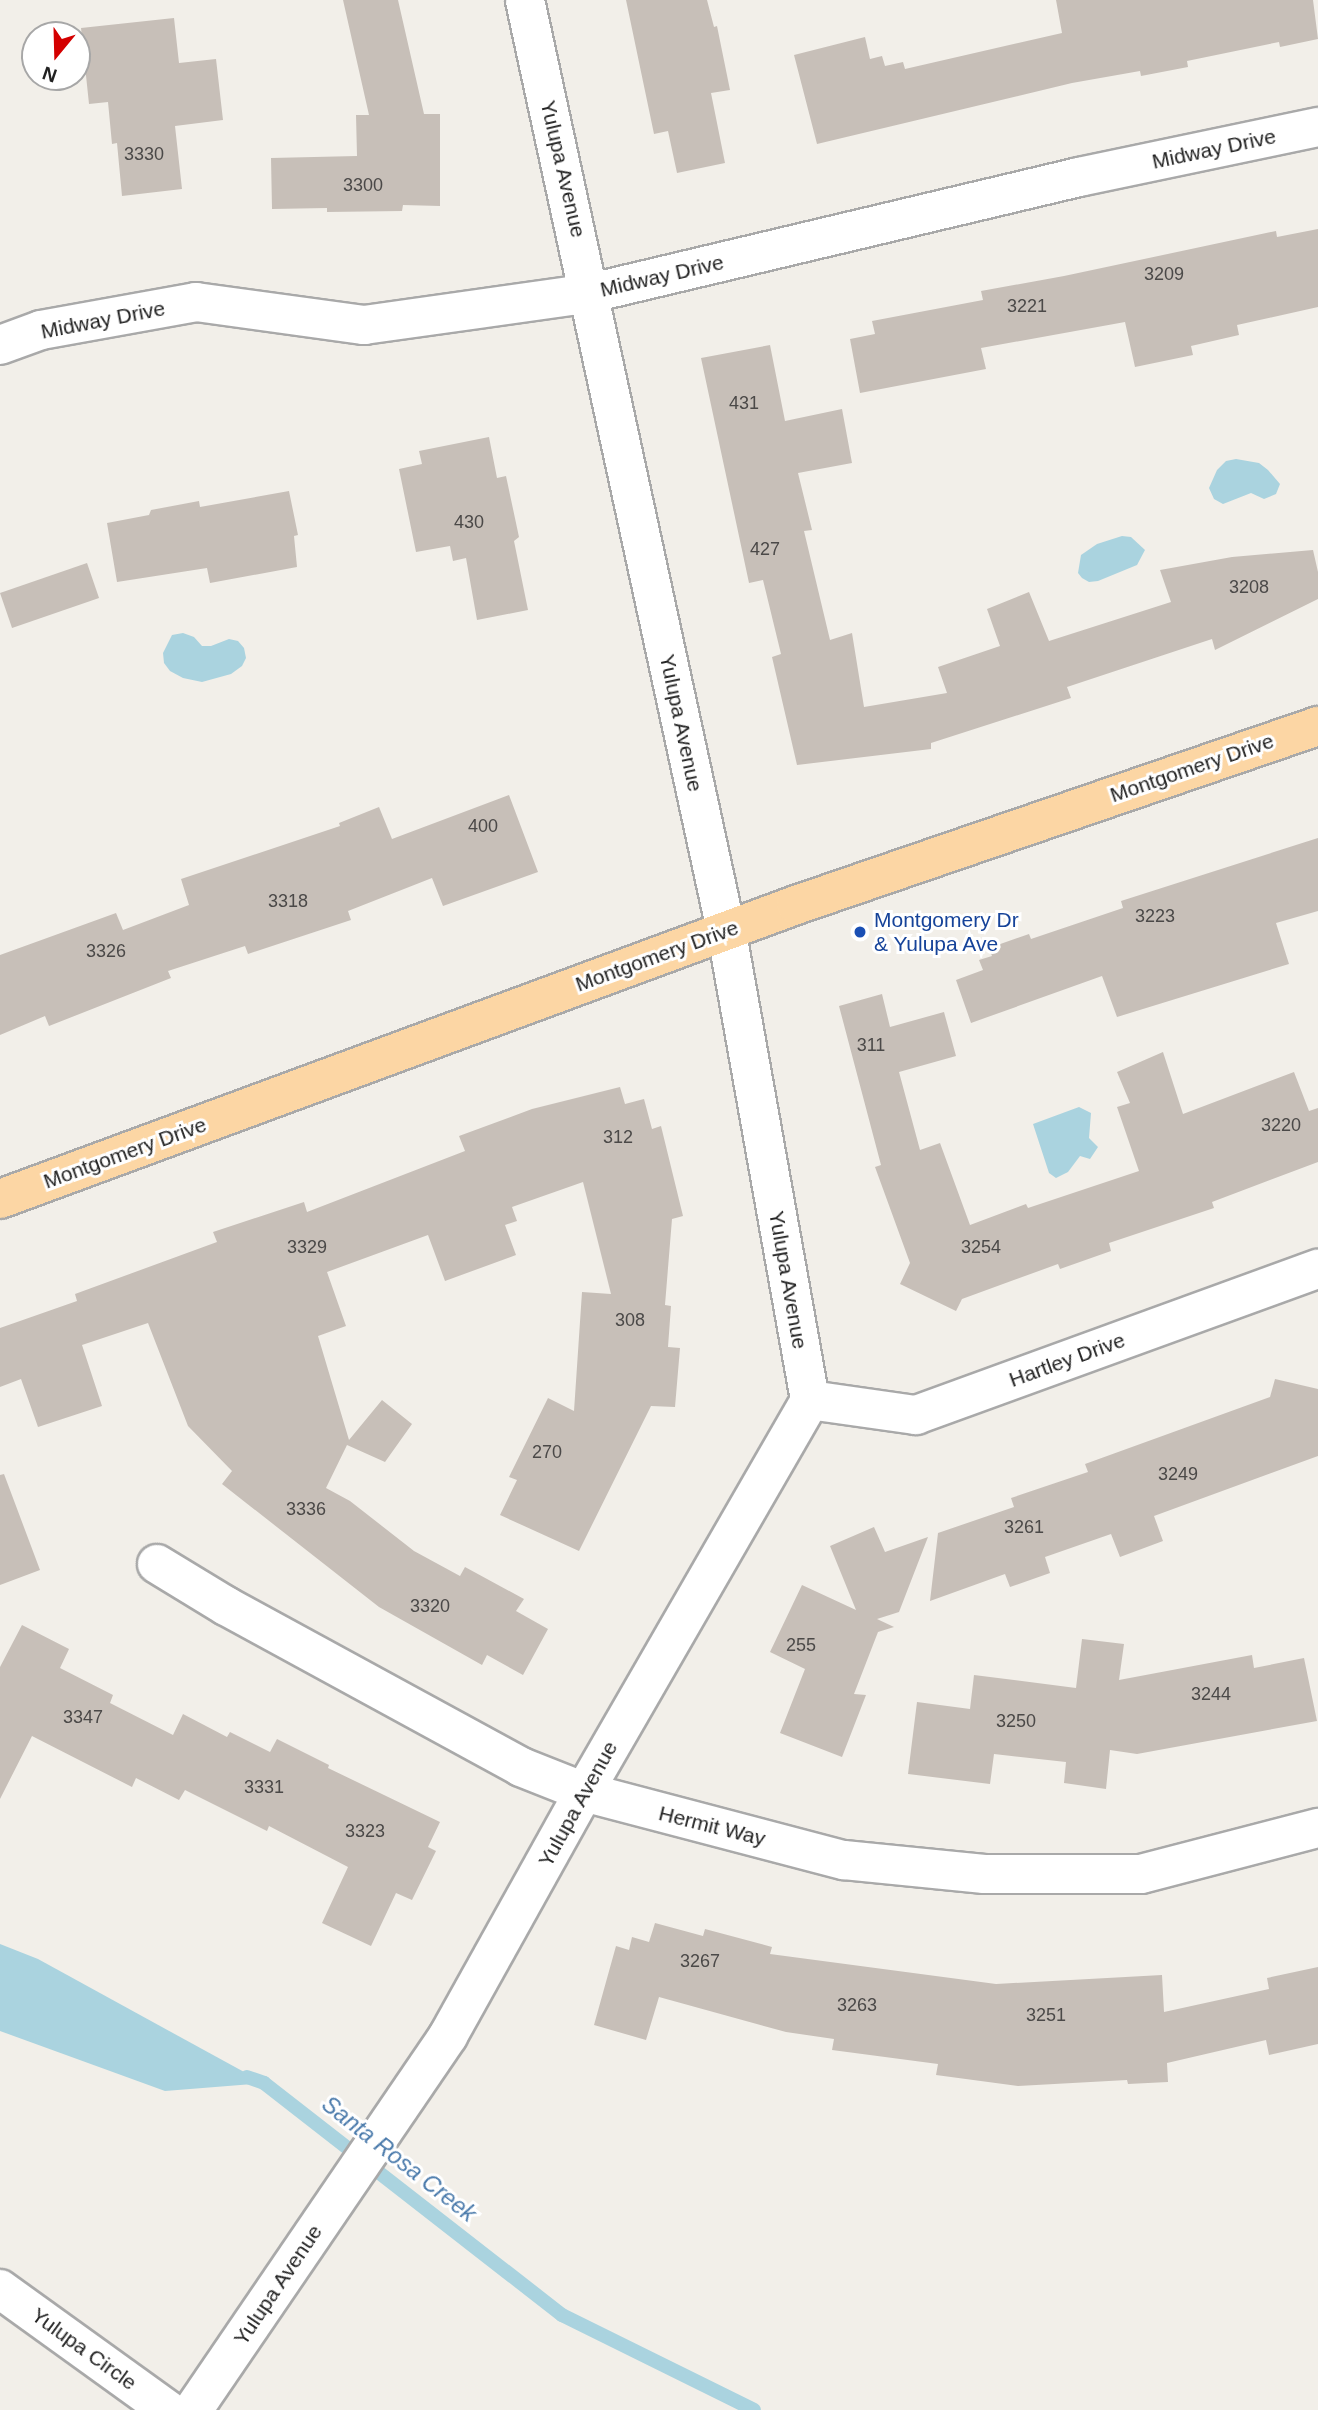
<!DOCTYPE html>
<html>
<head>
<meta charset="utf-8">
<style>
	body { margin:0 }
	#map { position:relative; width:1318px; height:2410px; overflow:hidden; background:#f2efe9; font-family:Helvetica,sans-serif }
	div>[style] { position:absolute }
	.water>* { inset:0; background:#aad3df }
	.stream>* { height:14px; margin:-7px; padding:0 7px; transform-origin:7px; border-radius:7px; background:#aad3df }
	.building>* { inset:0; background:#c7bfb8; transform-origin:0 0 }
	.roads { filter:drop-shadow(2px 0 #a9a9a9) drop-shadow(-2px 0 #a9a9a9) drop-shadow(0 2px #a9a9a9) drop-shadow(0 -2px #a9a9a9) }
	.minor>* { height:38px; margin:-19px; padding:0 19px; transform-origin:19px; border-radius:19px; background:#fff }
	.major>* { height:38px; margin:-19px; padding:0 19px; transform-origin:19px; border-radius:19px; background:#fcd6a4 }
	.dots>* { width:19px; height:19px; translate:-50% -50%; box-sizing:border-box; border:4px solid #fff; border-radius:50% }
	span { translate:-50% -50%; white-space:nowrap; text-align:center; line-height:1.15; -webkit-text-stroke:6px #fff; paint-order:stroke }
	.number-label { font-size:18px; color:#4b4948 }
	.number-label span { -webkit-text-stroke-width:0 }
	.street-label { font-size:21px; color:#222 }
	.transit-label { font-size:21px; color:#164399 }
	.left { translate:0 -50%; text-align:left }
	.water-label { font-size:23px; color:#4a7aab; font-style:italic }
	.north { position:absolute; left:21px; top:21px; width:70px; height:70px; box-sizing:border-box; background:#fff; border:2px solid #a7a7a7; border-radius:50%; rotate:199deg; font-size:19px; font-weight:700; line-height:28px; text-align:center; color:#222 }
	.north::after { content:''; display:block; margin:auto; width:24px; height:32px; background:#d40000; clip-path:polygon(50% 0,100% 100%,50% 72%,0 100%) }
</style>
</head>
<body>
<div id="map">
	<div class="water">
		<div style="clip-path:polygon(1236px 459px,1259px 463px,1268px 470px,1280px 484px,1276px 494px,1264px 499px,1251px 493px,1223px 504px,1214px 499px,1209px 488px,1217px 470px,1226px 461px)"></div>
		<div style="clip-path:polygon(1122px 536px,1131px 537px,1145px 550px,1137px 565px,1098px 581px,1089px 582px,1082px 578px,1078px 573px,1081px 555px,1097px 544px)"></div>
		<div style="clip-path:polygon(183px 633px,194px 637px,202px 646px,211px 646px,229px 639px,238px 641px,244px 648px,246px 658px,242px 666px,231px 674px,202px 682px,183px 678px,170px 671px,164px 663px,163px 653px,172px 635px)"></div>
		<div style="clip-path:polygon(1079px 1107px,1091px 1113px,1089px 1138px,1098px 1147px,1090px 1159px,1080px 1156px,1068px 1172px,1056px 1178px,1049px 1173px,1033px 1124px)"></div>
		<div style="clip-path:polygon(0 1944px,38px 1959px,264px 2083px,165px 2091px,0 2031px)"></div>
	</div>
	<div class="stream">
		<div style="left:247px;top:2077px;width:18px;rotate:19deg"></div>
		<div style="left:264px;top:2083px;width:378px;rotate:37.9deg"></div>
		<div style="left:562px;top:2315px;width:214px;rotate:26.3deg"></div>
	</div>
	<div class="building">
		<div style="clip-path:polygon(343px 0,398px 0,424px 114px,440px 114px,440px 206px,403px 205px,402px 211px,327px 212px,327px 208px,272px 209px,271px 158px,357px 156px,356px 115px,369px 115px)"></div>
		<div style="clip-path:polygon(626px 0,707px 0,714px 27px,717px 26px,730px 90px,711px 93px,725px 163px,677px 173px,668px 131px,654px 134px)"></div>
		<div style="clip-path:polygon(1056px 0,1313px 0,1318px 39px,1280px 47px,1279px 42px,1187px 61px,1188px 67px,1141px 76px,1140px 71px,1072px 83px,817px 144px,794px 55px,865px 37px,870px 59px,882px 56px,885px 66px,903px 62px,905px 69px,1062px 33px)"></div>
		<div style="clip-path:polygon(174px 18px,179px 63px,216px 59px,223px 120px,175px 126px,182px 189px,122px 196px,117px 143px,112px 144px,108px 102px,89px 104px,81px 28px)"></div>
		<div style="clip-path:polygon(1318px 229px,1318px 307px,1237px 325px,1239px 335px,1191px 346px,1193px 355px,1135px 367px,1125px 322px,981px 348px,986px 369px,860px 393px,850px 339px,875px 334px,872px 321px,983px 300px,981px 291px,1064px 276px,1276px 231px,1277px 237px)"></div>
		<div style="clip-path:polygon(770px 345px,785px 421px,842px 409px,852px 463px,798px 473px,812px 530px,804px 531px,830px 640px,852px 633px,864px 707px,947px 693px,938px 667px,1000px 646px,987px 609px,1029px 592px,1049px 641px,1171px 602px,1160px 570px,1232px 557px,1313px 550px,1318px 572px,1318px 599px,1215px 650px,1212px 639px,1067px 687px,1071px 698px,931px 743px,931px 749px,797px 765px,772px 657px,781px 654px,763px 580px,749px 583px,701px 358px)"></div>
		<div style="clip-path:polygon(489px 437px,497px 478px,506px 476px,519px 537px,514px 541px,528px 610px,477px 620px,466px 558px,453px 561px,450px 546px,416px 552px,399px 469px,422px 464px,419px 451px)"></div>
		<div style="clip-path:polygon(289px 491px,298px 535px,294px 536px,297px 567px,210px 583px,207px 568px,117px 582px,107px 523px,149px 515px,151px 510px,199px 501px,200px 507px)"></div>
		<div style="left:87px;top:563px;width:37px;height:92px;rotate:71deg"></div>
		<div style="clip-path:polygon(509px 795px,538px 872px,443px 906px,432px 878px,348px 911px,351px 920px,248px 954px,245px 946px,168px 971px,171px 978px,49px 1026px,45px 1016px,0 1035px,0 955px,116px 913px,123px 930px,189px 905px,181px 879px,340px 826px,339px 823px,379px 807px,392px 839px)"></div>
		<div style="clip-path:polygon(1318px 838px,1318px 911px,1276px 923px,1289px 964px,1117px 1017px,1102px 976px,971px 1023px,956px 980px,983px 970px,979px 960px,992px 956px,989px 948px,1029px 934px,1031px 939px,1123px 908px,1121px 901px)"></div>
		<div style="clip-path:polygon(882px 994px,890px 1027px,944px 1012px,956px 1056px,899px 1072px,920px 1150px,940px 1143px,970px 1225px,1026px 1204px,1028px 1208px,1139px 1171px,1117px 1107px,1130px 1103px,1117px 1072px,1163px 1052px,1183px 1114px,1294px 1072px,1309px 1111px,1318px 1108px,1318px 1162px,1212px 1202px,1214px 1208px,1109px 1243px,1111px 1251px,1060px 1269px,1058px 1264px,962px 1299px,956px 1311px,900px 1284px,910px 1263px,875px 1167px,881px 1165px,839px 1006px)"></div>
		<div style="clip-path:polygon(620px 1087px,625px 1104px,644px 1099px,652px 1129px,661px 1126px,683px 1216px,672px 1219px,665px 1305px,671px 1306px,668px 1347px,680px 1348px,675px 1407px,651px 1406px,579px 1551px,500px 1515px,517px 1480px,509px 1477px,548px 1398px,574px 1411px,582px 1292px,611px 1294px,583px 1182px,512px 1207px,517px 1221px,505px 1225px,516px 1255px,445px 1281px,428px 1235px,327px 1272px,346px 1326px,318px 1336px,349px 1440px,382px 1400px,412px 1424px,385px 1462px,347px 1445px,326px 1488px,350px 1501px,414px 1551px,460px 1576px,465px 1567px,524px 1599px,516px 1611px,548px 1629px,523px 1675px,487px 1655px,482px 1665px,379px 1607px,222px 1484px,232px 1471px,188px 1426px,148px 1323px,82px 1345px,102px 1406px,38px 1427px,21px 1379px,0 1387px,0 1328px,77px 1301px,75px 1294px,217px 1242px,213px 1232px,304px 1202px,307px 1212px,465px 1151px,459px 1136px,532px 1109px)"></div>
		<div style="clip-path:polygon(1275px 1379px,1318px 1389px,1318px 1456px,1154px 1516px,1163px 1541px,1120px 1557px,1111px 1534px,1045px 1557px,1050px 1573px,1010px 1587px,1005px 1574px,930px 1601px,938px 1533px,1014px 1507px,1011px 1498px,1088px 1472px,1085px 1464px,1270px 1397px)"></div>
		<div style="clip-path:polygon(4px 1474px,40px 1570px,0 1585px,0 1475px)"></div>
		<div style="clip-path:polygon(874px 1527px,885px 1552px,928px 1537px,899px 1612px,877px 1619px,894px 1627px,878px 1632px,854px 1694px,866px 1695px,842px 1757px,780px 1733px,805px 1669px,770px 1652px,802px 1585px,856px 1610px,830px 1546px)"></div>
		<div style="clip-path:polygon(22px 1625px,69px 1649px,60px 1668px,113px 1695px,110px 1703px,173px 1735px,183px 1714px,227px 1737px,230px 1732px,270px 1752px,277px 1739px,329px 1765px,328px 1768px,440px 1822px,428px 1847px,436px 1851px,412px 1900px,396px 1893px,371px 1946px,322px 1923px,348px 1867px,269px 1826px,267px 1831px,185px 1790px,179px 1800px,136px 1778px,132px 1787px,32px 1736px,0 1799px,0 1667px)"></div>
		<div style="clip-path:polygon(1082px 1639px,1124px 1644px,1119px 1680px,1252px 1655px,1254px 1668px,1304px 1658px,1317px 1721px,1137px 1754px,1110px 1750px,1106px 1789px,1064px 1783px,1066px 1762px,994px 1754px,990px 1784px,908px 1774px,917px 1702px,970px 1709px,974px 1675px,1076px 1688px)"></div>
		<div style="clip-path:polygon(655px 1923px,703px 1936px,705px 1929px,772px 1947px,770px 1954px,996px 1984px,1162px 1975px,1164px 2012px,1269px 1989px,1267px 1978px,1318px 1967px,1318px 2044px,1269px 2055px,1266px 2040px,1167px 2063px,1168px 2082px,1128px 2084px,1127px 2080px,1018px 2086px,936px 2075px,938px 2064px,832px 2050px,834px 2039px,786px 2032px,659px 1997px,646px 2040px,594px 2025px,616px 1946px,629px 1950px,632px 1937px,649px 1942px)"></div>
	</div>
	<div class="roads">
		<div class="minor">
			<div style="left:0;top:345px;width:44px;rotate:-20.1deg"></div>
			<div style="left:41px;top:330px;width:158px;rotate:-10.2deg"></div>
			<div style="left:196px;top:302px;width:170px;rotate:7.8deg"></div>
			<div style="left:364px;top:325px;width:229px;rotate:-8deg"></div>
			<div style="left:591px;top:293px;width:502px;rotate:-13.37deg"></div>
			<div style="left:1079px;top:177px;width:244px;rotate:-11.8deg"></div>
			<div style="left:810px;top:1400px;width:107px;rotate:8.1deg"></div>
			<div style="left:916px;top:1415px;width:428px;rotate:-20deg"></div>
			<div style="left:157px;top:1564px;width:81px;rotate:31.3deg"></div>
			<div style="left:226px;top:1606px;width:336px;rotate:28.6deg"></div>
			<div style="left:521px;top:1767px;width:68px;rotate:21.6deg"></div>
			<div style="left:584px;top:1792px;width:269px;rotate:14.7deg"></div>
			<div style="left:844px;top:1860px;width:141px;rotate:5.7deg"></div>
			<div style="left:984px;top:1874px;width:157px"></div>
			<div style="left:1141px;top:1874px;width:183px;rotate:-14.6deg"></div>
			<div style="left:0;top:2289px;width:207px;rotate:35.8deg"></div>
			<div style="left:193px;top:2410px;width:453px;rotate:-55.7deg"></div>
			<div style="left:448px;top:2036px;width:279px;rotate:-60.9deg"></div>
			<div style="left:584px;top:1792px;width:452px;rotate:-60deg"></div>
			<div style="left:810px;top:1400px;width:477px;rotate:-100.1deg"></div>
			<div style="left:726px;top:930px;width:951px;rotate:-102.2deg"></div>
		</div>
		<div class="major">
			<div style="left:0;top:1199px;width:849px;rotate:-20.27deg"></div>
			<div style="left:796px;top:905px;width:552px;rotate:-18.93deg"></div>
		</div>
	</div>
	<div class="dots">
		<div style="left:860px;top:932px;background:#1a4fb4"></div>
	</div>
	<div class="number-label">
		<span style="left:144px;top:154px">3330</span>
		<span style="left:363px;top:185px">3300</span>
		<span style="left:1164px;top:274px">3209</span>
		<span style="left:1027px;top:306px">3221</span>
		<span style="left:744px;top:403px">431</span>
		<span style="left:469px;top:522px">430</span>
		<span style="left:765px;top:549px">427</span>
		<span style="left:1249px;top:587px">3208</span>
		<span style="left:483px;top:826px">400</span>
		<span style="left:288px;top:901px">3318</span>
		<span style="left:1155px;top:916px">3223</span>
		<span style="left:106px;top:951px">3326</span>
		<span style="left:871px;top:1045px">311</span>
		<span style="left:1281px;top:1125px">3220</span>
		<span style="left:618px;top:1137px">312</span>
		<span style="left:307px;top:1247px">3329</span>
		<span style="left:981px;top:1247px">3254</span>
		<span style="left:630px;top:1320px">308</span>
		<span style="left:547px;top:1452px">270</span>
		<span style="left:1178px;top:1474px">3249</span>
		<span style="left:306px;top:1509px">3336</span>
		<span style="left:1024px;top:1527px">3261</span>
		<span style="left:430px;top:1606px">3320</span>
		<span style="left:801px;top:1645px">255</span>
		<span style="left:1211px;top:1694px">3244</span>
		<span style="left:83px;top:1717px">3347</span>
		<span style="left:1016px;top:1721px">3250</span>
		<span style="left:264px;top:1787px">3331</span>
		<span style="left:365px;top:1831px">3323</span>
		<span style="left:700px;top:1961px">3267</span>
		<span style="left:857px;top:2005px">3263</span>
		<span style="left:1046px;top:2015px">3251</span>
	</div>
	<div class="street-label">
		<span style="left:1214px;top:149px;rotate:-12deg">Midway Drive</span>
		<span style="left:563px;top:169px;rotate:77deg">Yulupa Avenue</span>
		<span style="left:662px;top:276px;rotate:-13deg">Midway Drive</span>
		<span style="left:103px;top:320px;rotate:-11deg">Midway Drive</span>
		<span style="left:681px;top:723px;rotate:78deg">Yulupa Avenue</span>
		<span style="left:1192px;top:768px;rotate:-19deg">Montgomery Drive</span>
		<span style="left:657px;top:956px;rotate:-20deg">Montgomery Drive</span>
		<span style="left:125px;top:1153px;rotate:-20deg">Montgomery Drive</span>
		<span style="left:788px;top:1280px;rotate:80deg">Yulupa Avenue</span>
		<span style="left:1067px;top:1360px;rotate:-20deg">Hartley Drive</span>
		<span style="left:578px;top:1804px;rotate:-61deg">Yulupa Avenue</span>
		<span style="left:712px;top:1826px;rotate:14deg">Hermit Way</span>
		<span style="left:278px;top:2285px;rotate:-56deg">Yulupa Avenue</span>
		<span style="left:84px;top:2349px;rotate:36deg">Yulupa Circle</span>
	</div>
	<div class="transit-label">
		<span class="left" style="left:874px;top:932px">Montgomery Dr<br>&amp; Yulupa Ave</span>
	</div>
	<div class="water-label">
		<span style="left:399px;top:2159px;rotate:38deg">Santa Rosa Creek</span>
	</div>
	<div class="north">N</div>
</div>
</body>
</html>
